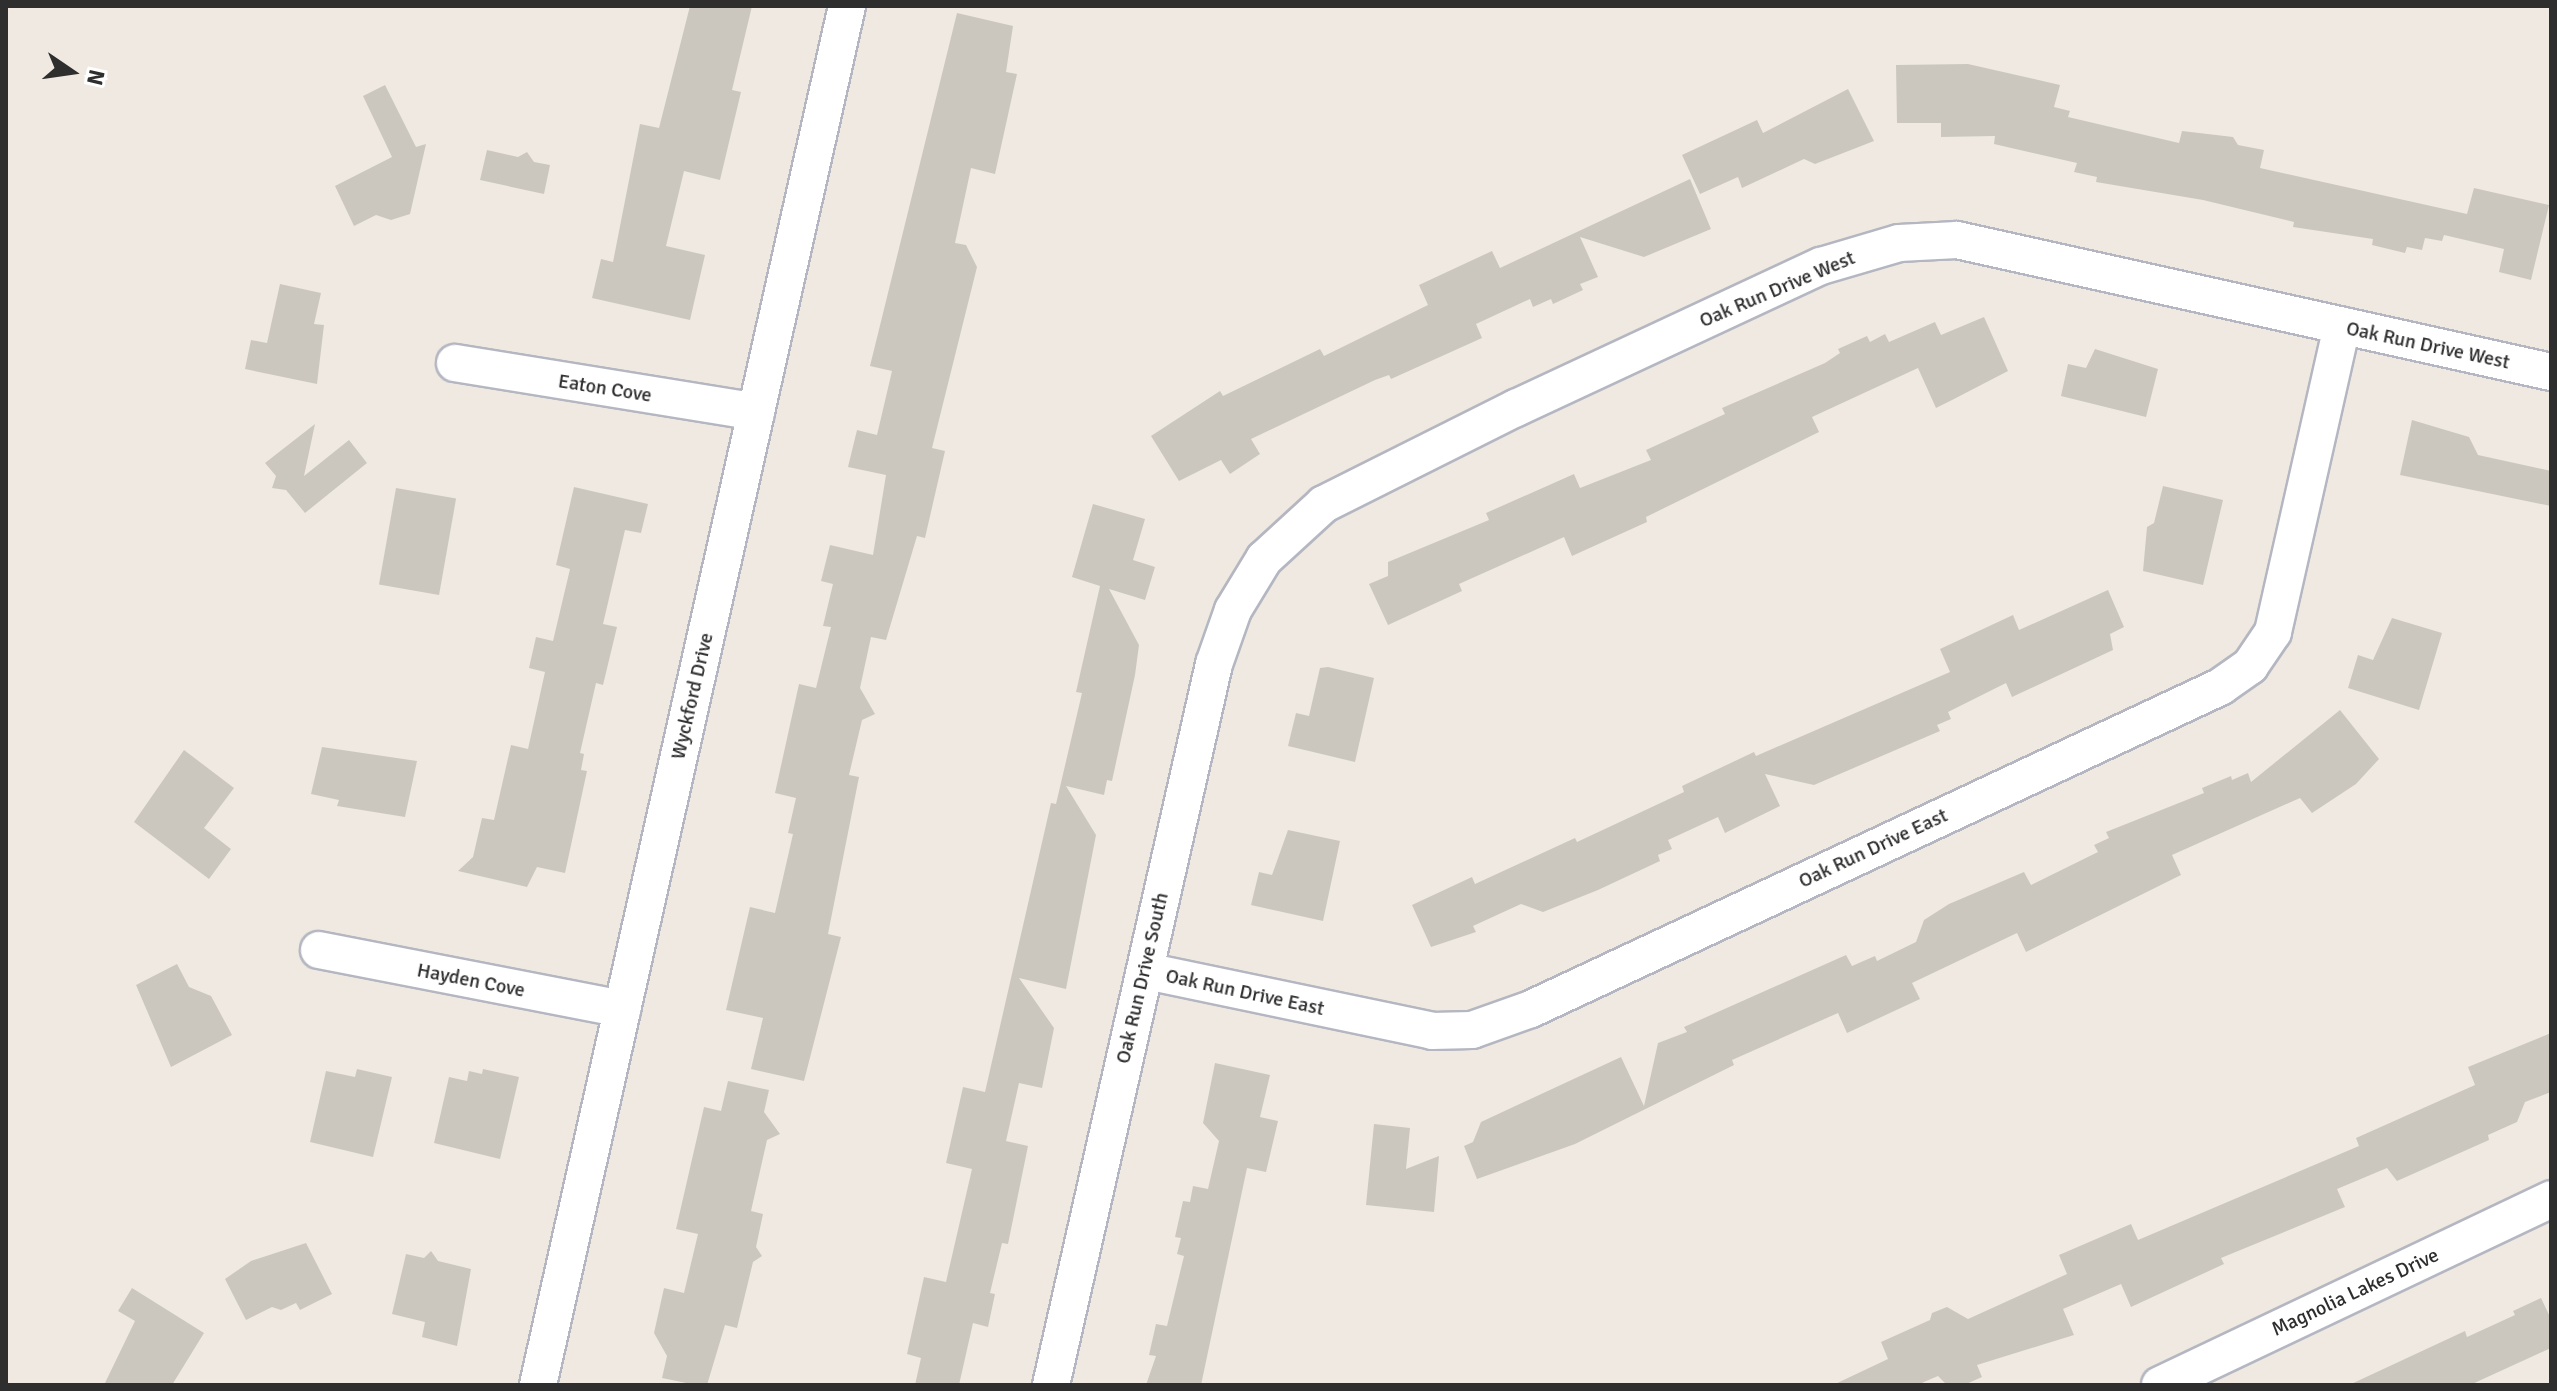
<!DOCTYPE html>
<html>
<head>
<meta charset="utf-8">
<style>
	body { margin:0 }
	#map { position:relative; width:2557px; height:1391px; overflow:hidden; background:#efe9e1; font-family:Signika,sans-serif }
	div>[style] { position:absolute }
	.building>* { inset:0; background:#cbc7bf; transform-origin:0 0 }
	.roads { filter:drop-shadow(2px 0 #b4b7c1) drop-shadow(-2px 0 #b4b7c1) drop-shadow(0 2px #b4b7c1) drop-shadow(0 -2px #b4b7c1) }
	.street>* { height:36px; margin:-18px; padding:0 18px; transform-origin:18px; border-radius:18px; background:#fff }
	span { translate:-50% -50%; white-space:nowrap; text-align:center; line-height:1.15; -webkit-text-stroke:6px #fff; paint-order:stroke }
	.street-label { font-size:20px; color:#2e2e2e }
	.frame { position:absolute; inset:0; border:8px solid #2e2e2e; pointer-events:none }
	.north { position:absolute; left:32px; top:32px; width:80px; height:80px; -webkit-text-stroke:6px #fff; paint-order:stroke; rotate:103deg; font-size:22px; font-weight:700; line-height:32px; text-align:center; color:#2e2e2e }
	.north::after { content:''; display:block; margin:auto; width:28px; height:36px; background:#2e2e2e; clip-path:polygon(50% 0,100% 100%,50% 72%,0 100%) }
</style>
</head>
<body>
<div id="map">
	<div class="building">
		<div style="clip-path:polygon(690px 6px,752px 6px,732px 90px,741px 92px,720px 180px,684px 171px,666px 246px,705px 255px,690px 320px,592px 298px,601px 259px,613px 262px,640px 124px,659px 128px)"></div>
		<div style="clip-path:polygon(957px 13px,1013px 26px,1006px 72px,1017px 74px,995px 174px,971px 168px,955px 243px,966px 245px,977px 267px,932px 448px,945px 451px,925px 538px,917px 536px,886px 640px,871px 637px,860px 688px,875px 714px,862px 720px,849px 775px,859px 777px,828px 934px,841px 937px,804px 1081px,751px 1069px,763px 1018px,726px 1010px,750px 907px,775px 913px,793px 834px,788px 833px,796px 798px,775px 793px,799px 684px,816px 688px,831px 627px,823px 626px,833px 584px,821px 581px,830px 545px,873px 555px,886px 475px,848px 467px,857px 430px,877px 435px,892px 371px,870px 366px)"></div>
		<div style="clip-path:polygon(1968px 64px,2060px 85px,2054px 107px,2070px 111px,2068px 117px,2179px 143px,2182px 131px,2233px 137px,2238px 145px,2264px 150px,2260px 168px,2467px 214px,2474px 188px,2549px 205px,2531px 280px,2499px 272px,2504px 249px,2444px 235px,2442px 241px,2425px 238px,2422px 250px,2407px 247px,2405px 253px,2372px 245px,2373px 239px,2293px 227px,2294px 222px,2203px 200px,2096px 182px,2097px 177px,2074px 172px,2077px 163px,1994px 144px,1995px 136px,1941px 137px,1941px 123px,1897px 123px,1896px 65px)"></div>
		<div style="clip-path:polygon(385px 85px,416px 147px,426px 144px,410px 214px,391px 220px,376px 215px,354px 226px,335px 186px,392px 157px,363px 96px)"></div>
		<div style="clip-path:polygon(1848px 89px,1874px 141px,1815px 164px,1804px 159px,1742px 188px,1738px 177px,1700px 194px,1682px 155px,1757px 120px,1763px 133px)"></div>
		<div style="clip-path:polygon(487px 150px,518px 157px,527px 152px,534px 162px,550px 165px,544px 194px,480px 180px)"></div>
		<div style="clip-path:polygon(1690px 179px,1711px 229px,1644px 257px,1580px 237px,1598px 277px,1580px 284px,1583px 290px,1553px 304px,1551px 299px,1533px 307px,1530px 299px,1476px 324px,1482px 338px,1391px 379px,1389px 375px,1375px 380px,1251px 439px,1260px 454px,1230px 474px,1221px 460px,1179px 481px,1151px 436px,1220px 391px,1223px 396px,1320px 349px,1324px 356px,1428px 305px,1419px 285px,1492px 251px,1500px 268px)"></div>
		<div style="clip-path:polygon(280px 284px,321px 293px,314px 324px,324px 325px,317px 384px,245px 369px,251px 340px,267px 343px)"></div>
		<div style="clip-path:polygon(1984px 317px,2008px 371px,1954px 399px,1936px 408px,1918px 368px,1812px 417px,1819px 432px,1646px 517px,1647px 522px,1572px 556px,1564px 537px,1459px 584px,1462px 591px,1388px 625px,1369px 584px,1388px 576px,1388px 562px,1489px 520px,1486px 513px,1574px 474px,1580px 488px,1651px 460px,1646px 450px,1725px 414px,1722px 408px,1825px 363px,1840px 353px,1838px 349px,1867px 336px,1870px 342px,1885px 334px,1889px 342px,1935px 322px,1941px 335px)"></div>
		<div style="clip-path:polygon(2095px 349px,2158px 369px,2146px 417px,2061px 396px,2068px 364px,2086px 368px)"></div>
		<div style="clip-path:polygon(2412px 420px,2469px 437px,2478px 455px,2551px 471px,2551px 506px,2400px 475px)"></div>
		<div style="clip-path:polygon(315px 424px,304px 476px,349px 440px,367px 463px,305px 513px,286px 490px,272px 488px,276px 476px,265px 463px)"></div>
		<div style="clip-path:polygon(2163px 486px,2223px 500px,2203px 585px,2143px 571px,2147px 527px,2154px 523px)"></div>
		<div style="clip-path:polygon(574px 487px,648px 504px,641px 533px,625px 530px,603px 624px,617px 627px,603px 685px,596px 683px,580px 753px,584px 754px,581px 770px,587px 771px,565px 873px,537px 867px,527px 887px,458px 871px,473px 857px,482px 818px,494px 820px,511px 745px,528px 749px,545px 672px,529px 668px,536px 637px,553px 641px,570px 569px,556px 565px)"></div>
		<div style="left:396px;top:488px;width:61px;height:98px;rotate:10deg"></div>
		<div style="clip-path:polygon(1093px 504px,1145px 519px,1133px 560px,1155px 567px,1145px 600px,1109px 589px,1139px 645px,1135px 675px,1112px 781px,1107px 780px,1104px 795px,1066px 786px,1096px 835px,1066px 989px,1019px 978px,1054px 1028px,1042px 1088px,1019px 1083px,1006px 1141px,1028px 1146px,1008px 1244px,1002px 1243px,990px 1293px,995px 1294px,988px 1327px,973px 1323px,959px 1385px,915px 1385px,921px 1358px,907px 1354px,924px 1277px,946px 1282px,972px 1169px,946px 1163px,963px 1087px,985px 1092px,1051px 803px,1056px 804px,1082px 693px,1076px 692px,1100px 586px,1072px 577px)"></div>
		<div style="clip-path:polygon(2108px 590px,2124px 627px,2110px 634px,2113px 650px,2012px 697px,2006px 683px,1948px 712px,1951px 719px,1937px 725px,1940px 731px,1814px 785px,1765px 774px,1780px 806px,1725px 833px,1718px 817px,1668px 840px,1672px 849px,1658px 855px,1660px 861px,1598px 890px,1543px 912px,1521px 904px,1473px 926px,1476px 932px,1431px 947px,1412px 905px,1472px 877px,1475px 884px,1575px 838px,1577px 842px,1684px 792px,1682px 786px,1754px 752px,1756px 756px,1950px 672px,1940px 649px,2013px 615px,2019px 630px)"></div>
		<div style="clip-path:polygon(2392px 618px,2442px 633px,2419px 710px,2348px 688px,2358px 655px,2373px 660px)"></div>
		<div style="clip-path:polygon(1328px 667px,1374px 678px,1355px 762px,1288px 746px,1296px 713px,1309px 716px,1320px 668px)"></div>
		<div style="clip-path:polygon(2340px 710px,2379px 759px,2356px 784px,2312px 813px,2300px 798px,2172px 855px,2181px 875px,2026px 952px,2017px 933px,1912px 983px,1920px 999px,1847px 1033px,1838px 1013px,1732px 1060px,1734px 1065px,1575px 1144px,1477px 1179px,1464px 1146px,1473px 1142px,1481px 1122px,1621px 1057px,1644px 1106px,1658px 1043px,1687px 1032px,1684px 1027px,1846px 955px,1852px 966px,1875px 956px,1877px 961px,1916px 942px,1924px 920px,1949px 904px,2024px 872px,2031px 885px,2098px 852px,2094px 845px,2109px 838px,2106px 832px,2204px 793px,2202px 788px,2231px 776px,2232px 780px,2248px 773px,2251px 782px)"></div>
		<div style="clip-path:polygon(322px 747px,417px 761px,405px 817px,337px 806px,339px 800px,311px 794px)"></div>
		<div style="clip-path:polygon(184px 750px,234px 788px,204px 828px,231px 849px,209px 879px,134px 822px)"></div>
		<div style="clip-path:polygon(1288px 830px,1340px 841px,1323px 921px,1251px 905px,1259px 872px,1272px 875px)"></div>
		<div style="clip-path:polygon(177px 964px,189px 987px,211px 996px,232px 1035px,171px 1067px,136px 985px)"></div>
		<div style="clip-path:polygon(2551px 1033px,2551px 1092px,2525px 1102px,2517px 1122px,2488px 1135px,2489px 1140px,2397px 1181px,2387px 1168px,2337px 1189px,2345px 1207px,2221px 1258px,2224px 1264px,2131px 1307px,2121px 1284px,2063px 1309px,2074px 1335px,1977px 1365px,1982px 1377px,1964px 1385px,1947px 1385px,1938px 1376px,1917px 1385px,1833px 1385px,1888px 1359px,1881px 1342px,1930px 1320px,1932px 1313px,1947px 1307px,1968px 1319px,2067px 1274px,2059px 1255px,2131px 1224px,2138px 1240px,2359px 1146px,2356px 1138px,2475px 1085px,2468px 1067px)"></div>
		<div style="clip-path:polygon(1215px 1063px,1270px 1075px,1260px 1117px,1278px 1121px,1266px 1172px,1247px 1168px,1201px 1385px,1146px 1385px,1156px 1356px,1149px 1355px,1156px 1324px,1167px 1326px,1184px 1256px,1177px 1254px,1181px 1238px,1175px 1237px,1183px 1201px,1190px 1202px,1193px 1186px,1208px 1189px,1219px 1141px,1203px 1123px)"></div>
		<div style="clip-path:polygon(357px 1069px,392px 1077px,373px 1157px,310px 1142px,326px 1071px,355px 1077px)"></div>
		<div style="clip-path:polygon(483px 1069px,519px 1077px,500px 1159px,434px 1143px,449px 1077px,467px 1081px,469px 1071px,482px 1074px)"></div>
		<div style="clip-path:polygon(728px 1081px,769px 1090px,764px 1112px,780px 1134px,767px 1140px,751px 1211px,763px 1214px,756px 1247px,762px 1256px,753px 1262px,737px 1328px,725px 1325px,707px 1385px,696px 1385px,662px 1378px,667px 1356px,654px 1333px,664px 1288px,684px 1293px,698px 1234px,676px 1229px,704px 1107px,721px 1111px)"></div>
		<div style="clip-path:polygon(1374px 1124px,1410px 1128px,1406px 1169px,1439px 1156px,1434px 1212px,1366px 1205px)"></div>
		<div style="clip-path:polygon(306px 1243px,332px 1294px,300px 1310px,296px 1303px,281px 1310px,272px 1307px,246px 1320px,225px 1279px,251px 1261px)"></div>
		<div style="clip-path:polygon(431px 1251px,438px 1261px,471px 1269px,457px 1346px,422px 1337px,425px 1322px,392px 1314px,406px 1254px,424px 1258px)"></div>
		<div style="clip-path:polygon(132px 1288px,204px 1333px,172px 1385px,104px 1385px,135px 1321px,118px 1311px)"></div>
		<div style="clip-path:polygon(2541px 1298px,2551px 1319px,2551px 1348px,2470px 1385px,2349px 1385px,2465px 1331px,2467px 1337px,2515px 1315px,2513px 1311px)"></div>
	</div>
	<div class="roads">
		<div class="street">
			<div style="left:455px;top:363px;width:305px;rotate:9.2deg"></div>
			<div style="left:319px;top:950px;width:309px;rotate:11deg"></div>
			<div style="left:1146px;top:971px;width:292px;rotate:11.8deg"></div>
			<div style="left:1432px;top:1031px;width:40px;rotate:-1.4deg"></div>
			<div style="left:1472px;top:1030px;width:63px;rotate:-19.6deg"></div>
			<div style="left:1531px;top:1009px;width:761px;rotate:-25.05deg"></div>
			<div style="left:2220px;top:687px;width:37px;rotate:-35deg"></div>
			<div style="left:2250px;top:666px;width:41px;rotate:-55.9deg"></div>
			<div style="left:2273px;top:632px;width:314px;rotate:-77.3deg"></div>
			<div style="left:538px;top:1385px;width:1413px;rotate:-77.37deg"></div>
			<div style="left:1051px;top:1385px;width:739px;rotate:-77.26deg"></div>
			<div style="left:1214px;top:664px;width:57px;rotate:-70.6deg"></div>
			<div style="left:1233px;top:610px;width:60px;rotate:-58.7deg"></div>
			<div style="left:1264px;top:559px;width:81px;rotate:-42.5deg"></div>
			<div style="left:1324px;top:504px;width:215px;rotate:-26.6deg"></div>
			<div style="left:1516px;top:408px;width:336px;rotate:-25deg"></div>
			<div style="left:1821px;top:266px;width:81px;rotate:-16.4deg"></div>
			<div style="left:1899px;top:243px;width:58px;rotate:-3deg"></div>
			<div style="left:1957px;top:240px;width:608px;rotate:12.53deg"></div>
			<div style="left:2160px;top:1385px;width:433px;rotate:-25.4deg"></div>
		</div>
	</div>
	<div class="street-label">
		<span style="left:1777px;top:289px;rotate:-23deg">Oak Run Drive West</span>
		<span style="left:2428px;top:345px;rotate:12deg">Oak Run Drive West</span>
		<span style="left:605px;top:388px;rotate:9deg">Eaton Cove</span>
		<span style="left:692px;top:696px;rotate:-77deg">Wyckford Drive</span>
		<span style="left:1873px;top:848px;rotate:-25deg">Oak Run Drive East</span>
		<span style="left:1142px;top:978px;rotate:-77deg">Oak Run Drive South</span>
		<span style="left:471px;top:980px;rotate:11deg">Hayden Cove</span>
		<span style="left:1245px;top:992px;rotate:12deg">Oak Run Drive East</span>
		<span style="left:2355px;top:1292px;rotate:-25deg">Magnolia Lakes Drive</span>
	</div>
	<div class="frame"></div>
	<div class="north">N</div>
</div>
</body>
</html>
